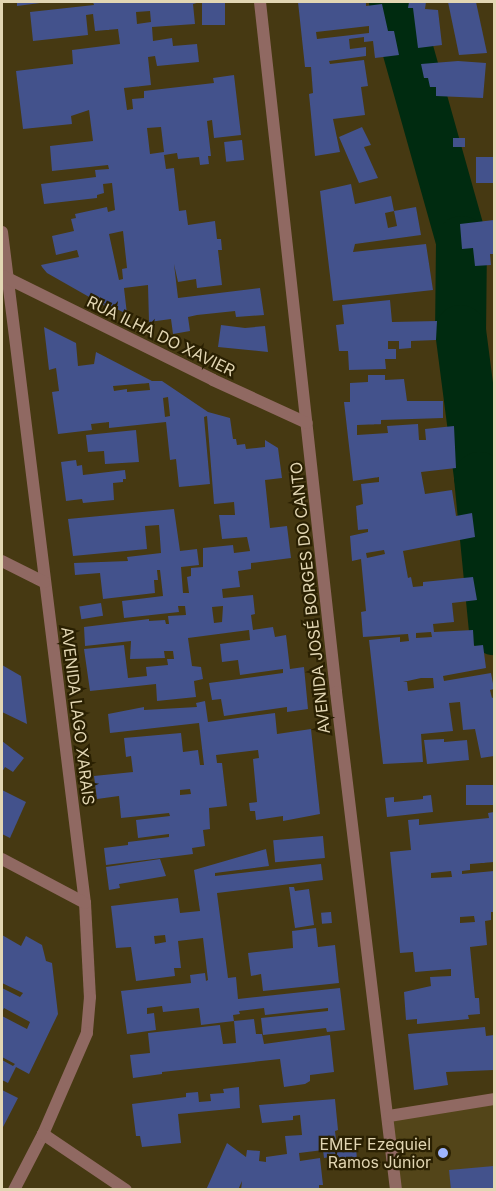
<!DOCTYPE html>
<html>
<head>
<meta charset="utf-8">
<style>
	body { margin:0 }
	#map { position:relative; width:496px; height:1191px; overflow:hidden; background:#463912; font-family:Inter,sans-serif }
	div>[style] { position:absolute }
	.built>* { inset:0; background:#534519 }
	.river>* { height:51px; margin:-25.5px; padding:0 25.5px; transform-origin:25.5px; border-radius:25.5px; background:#002b10 }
	.building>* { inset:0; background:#43528c; transform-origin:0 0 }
	.street>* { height:12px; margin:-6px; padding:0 6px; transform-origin:6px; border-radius:6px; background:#906962 }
	.dots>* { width:16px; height:16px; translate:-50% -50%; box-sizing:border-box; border:3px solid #2a2002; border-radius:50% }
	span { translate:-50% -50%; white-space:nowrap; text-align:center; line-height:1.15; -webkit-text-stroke:4.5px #2a2002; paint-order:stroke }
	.street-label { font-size:16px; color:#e2d6b3 }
	.poi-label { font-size:16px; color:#e2d6b3 }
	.right { translate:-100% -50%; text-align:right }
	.frame { position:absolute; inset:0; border:3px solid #e2d6b3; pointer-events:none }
</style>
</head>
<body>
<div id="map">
	<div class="built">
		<div style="clip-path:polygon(494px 1099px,494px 1189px,396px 1189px,389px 1116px)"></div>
	</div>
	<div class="river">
		<div style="left:394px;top:2px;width:248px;rotate:74.3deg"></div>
		<div style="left:461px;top:241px;width:89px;rotate:90.6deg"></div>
		<div style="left:460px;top:330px;width:148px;rotate:82.6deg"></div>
		<div style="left:479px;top:477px;width:153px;rotate:84.4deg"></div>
	</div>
	<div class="building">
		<div style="clip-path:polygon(17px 2px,40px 2px,40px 3px,17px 6px)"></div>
		<div style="clip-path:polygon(evenodd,93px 2px,200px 2px,193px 4px,195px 24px,152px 27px,153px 41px,172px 38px,173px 46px,197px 44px,199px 62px,157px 66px,155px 56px,148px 57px,151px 85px,124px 88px,127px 110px,133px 109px,132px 99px,144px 98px,144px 91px,214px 83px,213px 78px,234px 75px,241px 135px,214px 138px,212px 120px,207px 121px,211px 156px,208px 156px,209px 164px,200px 165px,199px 157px,178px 159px,177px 153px,164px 155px,166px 169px,174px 168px,179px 211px,186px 210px,188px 225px,215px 221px,217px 239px,221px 239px,222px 250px,218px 250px,222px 285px,197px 288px,196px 279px,178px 282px,174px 264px,178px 298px,260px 288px,264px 315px,236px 317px,235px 311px,197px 315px,188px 317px,190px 331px,173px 334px,171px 319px,149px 322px,148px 285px,124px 288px,127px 314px,104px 303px,105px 306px,47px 273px,42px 267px,41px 265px,79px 257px,77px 250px,56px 255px,52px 236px,74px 231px,71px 219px,76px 218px,75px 214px,107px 207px,108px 212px,115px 210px,112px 183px,103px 184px,104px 193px,97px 195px,97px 198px,44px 204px,41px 184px,96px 177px,95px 170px,109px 169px,108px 165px,52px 171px,50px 146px,93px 141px,89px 110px,71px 116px,72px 124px,23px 129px,16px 71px,73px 64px,72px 50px,120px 44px,118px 29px,95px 31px,93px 14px,86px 15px,88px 35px,33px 41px,30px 12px,94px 5px,93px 2px,150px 11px,151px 22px,137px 24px,136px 12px,150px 11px,93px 2px,161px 127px,164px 152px,150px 154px,147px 128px,161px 127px,93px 2px,123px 231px,127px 268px,122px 269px,123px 279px,119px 280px,109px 234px,123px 231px)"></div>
		<div style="left:202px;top:2px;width:23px;height:23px"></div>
		<div style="clip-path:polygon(evenodd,298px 2px,366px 2px,366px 6px,382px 4px,388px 31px,394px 31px,399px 55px,375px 58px,373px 41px,364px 42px,364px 37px,349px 39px,350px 49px,366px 47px,366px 56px,329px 61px,330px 64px,364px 60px,368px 86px,361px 87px,365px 115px,333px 119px,340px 152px,315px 156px,309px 94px,313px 93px,311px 67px,305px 67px,298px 2px,369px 26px,369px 33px,317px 39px,316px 32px,369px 26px)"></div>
		<div style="clip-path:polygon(409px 2px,426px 2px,425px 9px,438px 10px,442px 45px,418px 48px,413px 8px,408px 8px)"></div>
		<div style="clip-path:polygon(448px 2px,476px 2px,487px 53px,459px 55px)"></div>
		<div style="clip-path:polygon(458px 61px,486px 63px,483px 98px,436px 96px,436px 87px,430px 87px,428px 78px,424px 78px,421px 64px)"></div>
		<div style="clip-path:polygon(362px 127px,371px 145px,364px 147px,378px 178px,359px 183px,339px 137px)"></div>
		<div style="left:453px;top:138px;width:12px;height:9px"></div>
		<div style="left:242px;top:140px;width:20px;height:18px;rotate:84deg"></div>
		<div style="left:476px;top:157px;width:18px;height:26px"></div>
		<div style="clip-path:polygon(evenodd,351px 184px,355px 204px,391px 196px,394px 211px,416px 207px,421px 235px,355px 244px,353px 252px,426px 244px,433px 290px,333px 301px,320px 191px,351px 184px,394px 211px,397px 226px,388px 228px,385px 213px,394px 211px)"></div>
		<div style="clip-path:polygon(494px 220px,494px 254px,490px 254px,491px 265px,475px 266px,473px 248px,462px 249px,460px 224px)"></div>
		<div style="clip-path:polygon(390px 300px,392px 322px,437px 321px,436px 340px,411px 341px,411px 348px,399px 349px,399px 341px,388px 341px,388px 349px,396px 349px,396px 359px,385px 359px,386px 369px,349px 370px,348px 351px,339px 351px,336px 325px,344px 324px,342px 305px)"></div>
		<div style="clip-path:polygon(221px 325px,245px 328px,265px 326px,268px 352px,218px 347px)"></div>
		<div style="clip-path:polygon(evenodd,44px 327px,76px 343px,78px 366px,94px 364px,96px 352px,152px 381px,162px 381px,208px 412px,230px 418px,233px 439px,236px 439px,237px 445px,245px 444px,246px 449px,265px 447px,265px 440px,278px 448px,282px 478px,265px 480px,270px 528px,287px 526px,291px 558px,251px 563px,251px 569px,238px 571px,240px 587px,222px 589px,223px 598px,253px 595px,255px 614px,251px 615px,253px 630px,273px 627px,275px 637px,286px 635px,290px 669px,304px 667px,308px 709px,287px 712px,287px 707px,224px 716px,221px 699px,212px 700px,209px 683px,283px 673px,283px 669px,240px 675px,238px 660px,222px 662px,220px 644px,250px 640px,249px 630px,188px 638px,192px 666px,201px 667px,203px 679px,194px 681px,196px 697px,157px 701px,156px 684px,90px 691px,84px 649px,124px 645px,128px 678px,147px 676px,146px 667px,168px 665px,167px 659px,174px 659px,173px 651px,164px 651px,165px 658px,130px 659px,131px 641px,85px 646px,84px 627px,149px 619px,149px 621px,165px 620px,166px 624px,169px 624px,168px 616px,186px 615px,185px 606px,178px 606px,179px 612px,124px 618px,122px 601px,163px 596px,160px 570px,157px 570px,158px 580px,154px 580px,155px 593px,103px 599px,100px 573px,75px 575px,74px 563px,128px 561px,127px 557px,161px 553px,159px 525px,145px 526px,147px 549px,73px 556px,68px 519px,174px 509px,180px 551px,197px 549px,199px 565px,181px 567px,183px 593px,189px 593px,187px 577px,191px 576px,191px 568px,203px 567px,203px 548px,233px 545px,234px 553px,250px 551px,247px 537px,222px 539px,219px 515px,235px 515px,234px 502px,214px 504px,207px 416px,204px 417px,210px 484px,179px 487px,176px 459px,170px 460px,166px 422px,109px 428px,109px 422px,91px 424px,92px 430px,58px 434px,52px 392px,59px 391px,56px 368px,49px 370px,44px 327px,149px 383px,150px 390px,127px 392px,127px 389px,114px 391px,113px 386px,149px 383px,44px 327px,168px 397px,170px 416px,165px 417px,163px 398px,168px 397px,44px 327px,223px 606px,222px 622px,214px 623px,212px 607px,223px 606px)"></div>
		<div style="clip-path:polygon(evenodd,368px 375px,385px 375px,385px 380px,404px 379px,407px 401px,443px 401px,443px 418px,381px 420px,381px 424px,357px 425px,357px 435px,388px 433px,387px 426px,418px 424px,419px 440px,426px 440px,425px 429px,454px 426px,456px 468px,421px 472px,425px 494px,452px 490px,456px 516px,472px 513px,475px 537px,403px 551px,408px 578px,411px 577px,413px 587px,423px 586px,423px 582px,473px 577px,477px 600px,452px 603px,454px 622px,433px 624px,434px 632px,473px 630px,474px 646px,483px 645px,486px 668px,443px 676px,444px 681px,491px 673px,494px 689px,490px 690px,492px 698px,494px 697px,494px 756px,481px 758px,475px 729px,463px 730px,460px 702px,449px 703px,453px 731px,421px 734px,423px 762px,383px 764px,369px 640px,400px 637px,400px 642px,409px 641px,408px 634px,363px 637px,361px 612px,366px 611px,361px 559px,352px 561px,350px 536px,368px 532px,368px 529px,358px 530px,356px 506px,363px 504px,361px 484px,379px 482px,379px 477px,353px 481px,344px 402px,350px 402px,350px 383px,368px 382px,368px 375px,384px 550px,385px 554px,367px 558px,366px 553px,384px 550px,368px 375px,431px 632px,432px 637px,416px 638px,416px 633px,431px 632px,368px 375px,421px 678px,433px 678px,434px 688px,408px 691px,407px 682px,403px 682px,421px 678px)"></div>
		<div style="clip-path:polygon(136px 430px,139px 462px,105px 464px,104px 451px,88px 452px,86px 435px)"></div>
		<div style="clip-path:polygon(76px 460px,77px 466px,82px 465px,83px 475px,125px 470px,126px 479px,123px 479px,123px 482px,113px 483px,114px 500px,83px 503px,82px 499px,66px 501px,61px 462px)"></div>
		<div style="left:101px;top:603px;width:13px;height:22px;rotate:81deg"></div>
		<div style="clip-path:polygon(2px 665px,21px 676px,27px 724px,2px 712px)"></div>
		<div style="clip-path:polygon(evenodd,205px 701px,208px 722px,275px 713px,277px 734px,311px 729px,320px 814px,283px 821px,283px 816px,256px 820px,255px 811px,250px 811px,249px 803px,257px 802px,253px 759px,259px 758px,258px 750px,216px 755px,217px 763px,222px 763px,227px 806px,209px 808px,210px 829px,203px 830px,205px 846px,192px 848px,193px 854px,106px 865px,104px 848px,128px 845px,128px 842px,169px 837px,169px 834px,138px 838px,136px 820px,170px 816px,169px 813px,121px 818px,119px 796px,97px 799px,94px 776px,133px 772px,131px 756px,126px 757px,124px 738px,181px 733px,183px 752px,198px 750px,200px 765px,204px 765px,199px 723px,110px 733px,108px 714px,144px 707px,144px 710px,197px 707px,196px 703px,205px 701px,190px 789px,191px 794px,180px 795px,180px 790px,190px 789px)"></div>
		<div style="clip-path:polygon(444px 739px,444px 742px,467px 740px,469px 760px,427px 764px,424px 740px)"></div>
		<div style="clip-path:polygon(2px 741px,24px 758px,13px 772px,5px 767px,2px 772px)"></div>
		<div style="left:494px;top:785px;width:20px;height:28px;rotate:90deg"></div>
		<div style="clip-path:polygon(2px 790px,26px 802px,10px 838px,2px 834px)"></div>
		<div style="clip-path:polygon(431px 795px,433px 812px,387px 817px,385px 798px,394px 797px,394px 802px,423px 799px,423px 796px)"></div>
		<div style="clip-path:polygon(evenodd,494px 812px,494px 862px,470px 864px,470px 870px,462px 871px,462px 874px,494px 871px,494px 912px,491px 912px,491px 920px,485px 921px,487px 945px,470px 947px,475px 998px,479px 998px,480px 1014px,468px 1015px,469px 1019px,417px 1024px,417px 1019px,406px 1020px,404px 992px,431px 986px,430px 977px,451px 976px,451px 969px,415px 972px,413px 952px,400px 953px,390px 852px,411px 850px,408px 820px,419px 819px,419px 825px,489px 818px,488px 813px,494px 812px,451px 871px,452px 877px,431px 878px,431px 873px,451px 871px,494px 812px,474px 916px,475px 922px,460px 923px,460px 917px,474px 916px)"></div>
		<div style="left:323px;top:836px;width:22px;height:50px;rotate:85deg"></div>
		<div style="clip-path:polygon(evenodd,266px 849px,269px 866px,215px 873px,215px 876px,321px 864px,323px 880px,217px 893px,228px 978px,236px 977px,238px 999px,340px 988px,345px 1030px,327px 1032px,326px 1028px,263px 1035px,261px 1018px,328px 1011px,328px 1008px,265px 1015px,264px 1008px,239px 1011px,240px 1014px,233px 1015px,234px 1021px,201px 1025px,199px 1008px,163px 1012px,162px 1006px,147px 1008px,147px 1014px,154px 1013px,156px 1030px,127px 1034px,121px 991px,191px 983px,190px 975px,205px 973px,206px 981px,208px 980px,203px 938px,178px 941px,181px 968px,174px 968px,175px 976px,136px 981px,131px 947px,116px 948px,111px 906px,178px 898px,180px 913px,200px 911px,194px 870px,266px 849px,165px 935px,166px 942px,155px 944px,154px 936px,165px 935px)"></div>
		<div style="clip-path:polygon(160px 859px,166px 876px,119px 884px,120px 888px,109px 890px,106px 867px)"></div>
		<div style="clip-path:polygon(289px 887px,294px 887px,295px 891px,309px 889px,314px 925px,295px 928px)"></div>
		<div style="left:331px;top:912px;width:11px;height:10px;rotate:85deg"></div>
		<div style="clip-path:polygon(316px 928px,318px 947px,335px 945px,339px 983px,263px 991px,261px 974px,251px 976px,248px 953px,293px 948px,292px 931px)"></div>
		<div style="clip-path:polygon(2px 935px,21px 946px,26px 936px,42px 945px,46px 961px,52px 963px,58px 1014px,29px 1074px,16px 1067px,8px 1083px,2px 1080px,2px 1060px,13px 1066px,15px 1064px,2px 1057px,2px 1016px,27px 1029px,30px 1022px,4px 1008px,2px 1012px,2px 988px,20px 997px,23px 993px,2px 983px)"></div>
		<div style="clip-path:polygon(254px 1019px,256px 1034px,262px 1034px,264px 1044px,330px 1035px,334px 1072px,310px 1075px,310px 1081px,305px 1084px,284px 1087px,280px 1059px,162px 1072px,162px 1074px,133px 1078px,130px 1055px,150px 1053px,148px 1033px,220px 1025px,223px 1044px,236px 1043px,234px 1021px)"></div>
		<div style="clip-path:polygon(485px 1027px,486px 1036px,494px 1035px,494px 1070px,446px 1072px,448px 1085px,414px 1090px,408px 1034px)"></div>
		<div style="clip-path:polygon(239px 1087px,240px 1108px,178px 1114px,181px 1143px,142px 1147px,140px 1136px,136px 1136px,132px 1104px,186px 1097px,186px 1093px,198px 1092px,199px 1102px,211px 1101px,210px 1094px,224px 1093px,223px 1089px)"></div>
		<div style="clip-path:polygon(2px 1090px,18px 1098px,2px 1129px,3px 1110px)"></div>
		<div style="clip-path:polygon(335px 1099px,338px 1130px,335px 1131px,337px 1149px,356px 1147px,357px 1160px,337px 1163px,336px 1156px,324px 1158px,323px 1150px,299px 1153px,300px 1161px,320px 1158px,323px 1185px,319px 1185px,319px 1190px,241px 1190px,242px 1181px,238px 1190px,206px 1190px,227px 1143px,246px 1157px,247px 1150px,260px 1151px,259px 1161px,266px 1162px,266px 1157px,287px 1154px,285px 1136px,302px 1135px,300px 1115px,293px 1116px,293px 1120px,262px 1123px,259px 1105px)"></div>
		<div style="clip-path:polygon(494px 1166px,494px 1190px,451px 1190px,449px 1170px)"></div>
	</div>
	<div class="street">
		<div style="left:260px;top:2px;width:694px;rotate:83.71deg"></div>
		<div style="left:336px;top:692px;width:502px;rotate:83.13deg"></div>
		<div style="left:2px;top:232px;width:676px;rotate:82.95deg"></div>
		<div style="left:85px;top:903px;width:94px;rotate:87deg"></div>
		<div style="left:90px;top:997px;width:36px;rotate:95deg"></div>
		<div style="left:87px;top:1033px;width:110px;rotate:113.5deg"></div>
		<div style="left:43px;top:1134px;width:63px;rotate:117.4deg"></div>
		<div style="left:3px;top:276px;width:234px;rotate:26.3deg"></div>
		<div style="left:213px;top:380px;width:103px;rotate:24.6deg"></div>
		<div style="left:2px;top:561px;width:47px;rotate:26.6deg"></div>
		<div style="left:2px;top:859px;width:94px;rotate:27.9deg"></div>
		<div style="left:389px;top:1116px;width:106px;rotate:-9.2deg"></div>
		<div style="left:43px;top:1134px;width:100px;rotate:34deg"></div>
	</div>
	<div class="dots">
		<div style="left:443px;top:1153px;background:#9eb4fd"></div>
	</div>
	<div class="street-label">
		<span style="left:161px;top:336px;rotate:26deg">RUA ILHA DO XAVIER</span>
		<span style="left:310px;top:598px;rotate:-96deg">AVENIDA JOSÉ BORGES DO CANTO</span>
		<span style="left:78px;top:716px;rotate:83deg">AVENIDA LAGO XARAIS</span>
	</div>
	<div class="poi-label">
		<span class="right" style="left:431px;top:1153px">EMEF Ezequiel<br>Ramos Júnior</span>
	</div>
	<div class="frame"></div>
</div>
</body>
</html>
